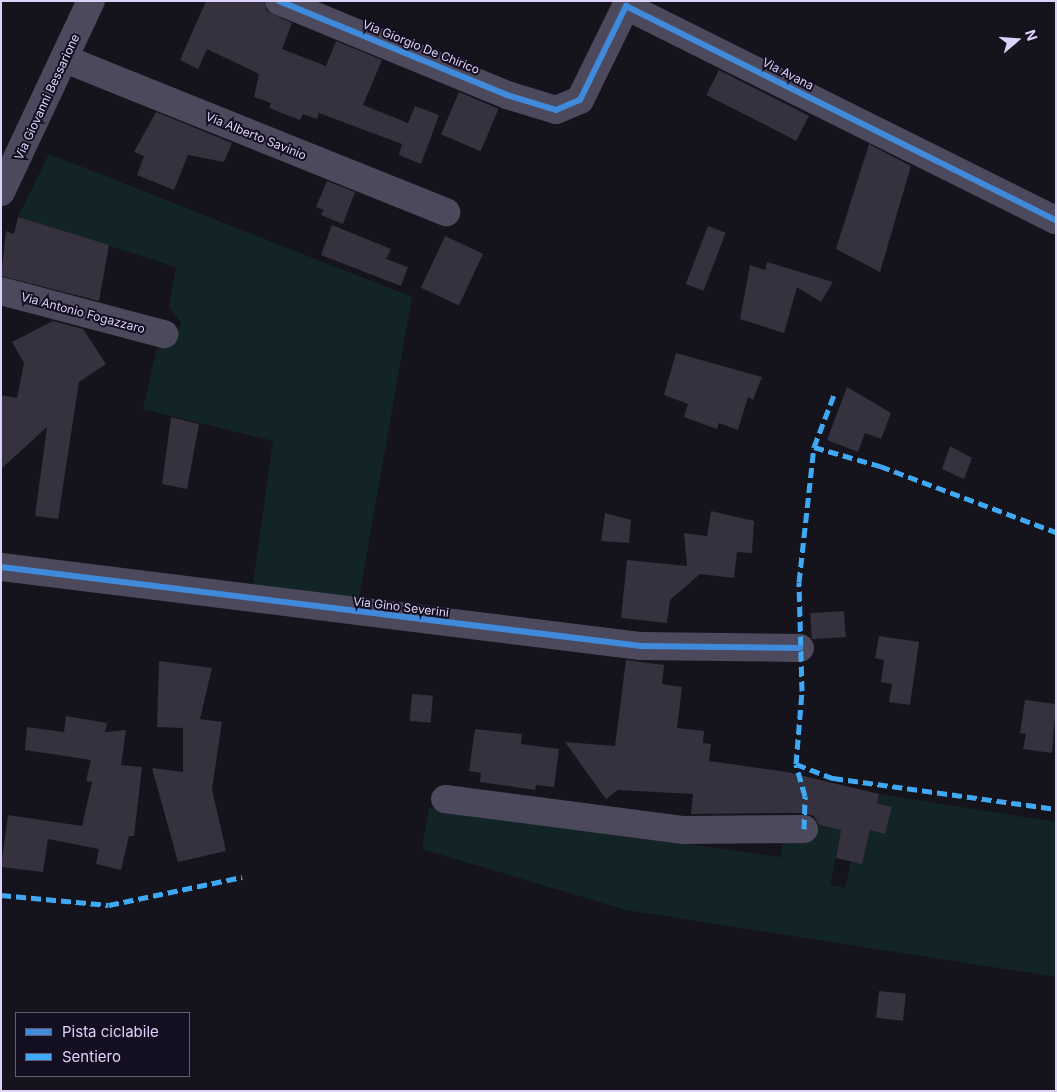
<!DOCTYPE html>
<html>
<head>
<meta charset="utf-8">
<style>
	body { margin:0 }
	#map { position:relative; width:1057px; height:1092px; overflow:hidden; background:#15131c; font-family:Inter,sans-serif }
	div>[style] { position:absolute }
	.green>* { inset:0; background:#132427 }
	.building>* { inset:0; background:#35313e; transform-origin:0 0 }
	.minor>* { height:28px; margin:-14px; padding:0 14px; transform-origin:14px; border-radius:14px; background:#4c495c }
	.quiet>* { height:5px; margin-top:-2.5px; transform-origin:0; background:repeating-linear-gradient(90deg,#3fa9f5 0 10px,transparent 0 15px) }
	.cycleway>* { height:6px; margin:-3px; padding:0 3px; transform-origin:3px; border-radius:3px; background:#408adc }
	span { translate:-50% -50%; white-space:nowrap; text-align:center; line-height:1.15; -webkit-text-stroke:4px #140f20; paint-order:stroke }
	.street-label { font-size:12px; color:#ddd3fa }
	.frame { position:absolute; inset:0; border:2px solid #ddd3fa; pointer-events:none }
	.legend { position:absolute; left:15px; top:1012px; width:175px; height:65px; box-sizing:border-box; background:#140f20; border:1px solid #645d77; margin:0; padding:6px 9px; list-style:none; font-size:15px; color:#ddd3fa }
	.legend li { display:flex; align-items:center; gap:10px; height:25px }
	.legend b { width:25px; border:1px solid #645d77 }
	.north { position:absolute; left:992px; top:15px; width:50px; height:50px; -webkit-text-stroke:4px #140f20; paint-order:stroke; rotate:72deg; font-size:14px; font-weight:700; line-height:20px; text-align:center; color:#ddd3fa }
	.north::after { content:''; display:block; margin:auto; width:18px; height:22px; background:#ddd3fa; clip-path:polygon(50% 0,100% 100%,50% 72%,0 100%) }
</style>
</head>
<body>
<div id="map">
	<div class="green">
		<div style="clip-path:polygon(49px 154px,412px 297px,359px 598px,253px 584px,273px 441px,143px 409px,157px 348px,169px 348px,181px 323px,169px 306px,176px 267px,18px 217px)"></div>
		<div style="clip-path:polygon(879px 794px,1056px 822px,1056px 977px,626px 910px,422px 849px,429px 808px,781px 857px,783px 829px,813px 824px,841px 830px,830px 885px,845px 888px,851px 861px,862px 863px,870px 830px,885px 834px,892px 807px,877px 803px)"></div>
	</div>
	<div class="building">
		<div style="clip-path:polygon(206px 1px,264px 1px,267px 11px,292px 23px,282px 49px,326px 66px,336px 41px,382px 60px,363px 105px,408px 123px,415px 106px,439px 115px,421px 164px,399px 155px,402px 144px,319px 113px,317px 119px,303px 114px,300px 120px,269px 108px,271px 103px,254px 97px,259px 74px,207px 49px,198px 69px,180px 60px)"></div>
		<div style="left:719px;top:70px;width:101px;height:28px;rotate:27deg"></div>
		<div style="left:459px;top:92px;width:43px;height:46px;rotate:23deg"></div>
		<div style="clip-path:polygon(156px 112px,232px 143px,224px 162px,188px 155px,174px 190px,137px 175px,144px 156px,134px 152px)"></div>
		<div style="clip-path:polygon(869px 144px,911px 166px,880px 272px,836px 249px)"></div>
		<div style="clip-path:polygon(327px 181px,355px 192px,343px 224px,321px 215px,324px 210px,316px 207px)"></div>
		<div style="clip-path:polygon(18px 217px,109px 245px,99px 301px,1px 276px,6px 231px,14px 234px)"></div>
		<div style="clip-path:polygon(332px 225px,391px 249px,386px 259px,408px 267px,401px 286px,321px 255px)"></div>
		<div style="left:708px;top:226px;width:19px;height:62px;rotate:21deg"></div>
		<div style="left:445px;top:236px;width:42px;height:57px;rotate:25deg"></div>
		<div style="clip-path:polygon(767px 262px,833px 282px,821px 302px,797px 287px,784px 333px,740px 319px,750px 265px,765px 270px)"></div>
		<div style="clip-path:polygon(53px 321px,83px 329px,106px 364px,79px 382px,58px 519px,35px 516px,47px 427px,1px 469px,1px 395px,17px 398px,24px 363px,12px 342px)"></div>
		<div style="clip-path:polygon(676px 353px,762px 377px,753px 400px,748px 397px,738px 430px,719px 423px,717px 429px,684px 417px,688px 404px,664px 395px)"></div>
		<div style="clip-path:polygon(847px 387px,891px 413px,881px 439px,865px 433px,858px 452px,827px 440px)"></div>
		<div style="clip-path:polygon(171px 417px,199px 424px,187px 489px,162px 484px)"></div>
		<div style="clip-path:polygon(950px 446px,972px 458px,964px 479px,942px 469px)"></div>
		<div style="clip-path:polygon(711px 511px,754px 521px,752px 553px,737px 552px,734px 578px,700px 574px,670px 600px,667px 623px,621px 618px,627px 560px,687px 566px,684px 533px,707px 536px)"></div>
		<div style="clip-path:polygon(605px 513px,631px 520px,629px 543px,601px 541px)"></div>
		<div style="left:844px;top:611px;width:26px;height:34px;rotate:86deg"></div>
		<div style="clip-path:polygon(879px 636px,919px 642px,910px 705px,889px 702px,892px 684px,881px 682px,884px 660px,875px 658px)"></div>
		<div style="clip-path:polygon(626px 660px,664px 665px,662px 684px,682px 687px,677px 728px,704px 731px,703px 743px,711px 744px,709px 761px,787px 772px,879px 794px,877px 803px,892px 807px,885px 834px,870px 830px,862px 864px,836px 858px,841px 830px,819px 825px,814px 816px,804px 813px,691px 814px,693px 794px,618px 790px,606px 799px,565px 742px,615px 746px)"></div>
		<div style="clip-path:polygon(159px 661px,212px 668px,200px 719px,222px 722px,212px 789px,226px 851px,178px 862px,152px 768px,183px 772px,183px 728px,157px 727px)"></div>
		<div style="left:412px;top:694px;width:21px;height:27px;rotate:5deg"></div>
		<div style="clip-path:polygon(1025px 700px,1056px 704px,1052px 753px,1023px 749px,1026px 734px,1020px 733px)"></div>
		<div style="clip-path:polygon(66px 716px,107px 723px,105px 732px,126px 730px,121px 765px,142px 767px,134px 836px,129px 836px,121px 870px,96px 864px,99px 849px,48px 839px,43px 872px,1px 867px,8px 815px,82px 826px,92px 782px,86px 781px,91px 760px,25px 750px,27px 727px,64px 732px)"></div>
		<div style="clip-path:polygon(475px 729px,522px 734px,521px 744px,559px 749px,554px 787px,536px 785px,535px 790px,480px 782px,481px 773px,469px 771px)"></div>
		<div style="left:879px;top:991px;width:27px;height:27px;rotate:6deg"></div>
	</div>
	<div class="minor">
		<div style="left:279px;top:1px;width:247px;rotate:22.4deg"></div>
		<div style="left:507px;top:95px;width:51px;rotate:17deg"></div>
		<div style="left:556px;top:110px;width:26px;rotate:-23deg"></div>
		<div style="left:580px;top:100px;width:105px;rotate:-63.9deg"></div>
		<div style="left:626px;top:6px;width:480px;rotate:26.5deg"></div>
		<div style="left:65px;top:59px;width:411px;rotate:21.9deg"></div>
		<div style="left:1px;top:192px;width:211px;rotate:-64.8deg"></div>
		<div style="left:1px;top:291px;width:169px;rotate:14.8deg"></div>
		<div style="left:1px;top:567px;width:645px;rotate:7.04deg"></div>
		<div style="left:641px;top:646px;width:159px;rotate:0.7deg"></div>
		<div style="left:445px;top:799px;width:241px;rotate:7.4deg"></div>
		<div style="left:684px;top:830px;width:120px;rotate:-0.5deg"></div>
	</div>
	<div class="quiet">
		<div style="left:814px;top:447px;width:69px;rotate:16.1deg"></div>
		<div style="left:880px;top:466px;width:188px;rotate:20.6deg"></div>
		<div style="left:796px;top:764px;width:40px;rotate:21deg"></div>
		<div style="left:833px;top:778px;width:225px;rotate:7.9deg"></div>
		<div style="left:804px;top:829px;width:33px;rotate:-88deg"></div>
		<div style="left:805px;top:796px;width:33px;rotate:-106deg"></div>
		<div style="left:796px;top:764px;width:73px;rotate:-85.3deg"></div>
		<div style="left:802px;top:691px;width:109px;rotate:-91.6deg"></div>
		<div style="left:799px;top:582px;width:136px;rotate:-83.7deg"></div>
		<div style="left:814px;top:447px;width:56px;rotate:-69deg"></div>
		<div style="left:1px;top:895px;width:108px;rotate:5.3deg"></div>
		<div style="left:109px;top:905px;width:136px;rotate:-11.9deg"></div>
	</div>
	<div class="cycleway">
		<div style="left:279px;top:1px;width:247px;rotate:22.4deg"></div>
		<div style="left:507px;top:95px;width:51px;rotate:17deg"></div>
		<div style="left:556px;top:110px;width:26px;rotate:-23deg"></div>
		<div style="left:580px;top:100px;width:105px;rotate:-63.9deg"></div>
		<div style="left:626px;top:6px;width:480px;rotate:26.5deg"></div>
		<div style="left:1px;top:567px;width:645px;rotate:7.04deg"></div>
		<div style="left:641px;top:646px;width:159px;rotate:0.7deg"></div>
	</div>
	<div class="street-label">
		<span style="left:421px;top:47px;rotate:22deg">Via Giorgio De Chirico</span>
		<span style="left:788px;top:74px;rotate:27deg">Via Avana</span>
		<span style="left:47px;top:97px;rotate:-65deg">Via Giovanni Bessarione</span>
		<span style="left:256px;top:136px;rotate:22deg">Via Alberto Savinio</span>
		<span style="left:83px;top:313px;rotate:15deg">Via Antonio Fogazzaro</span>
		<span style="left:401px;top:607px;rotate:7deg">Via Gino Severini</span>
	</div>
	<div class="frame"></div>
	<ul class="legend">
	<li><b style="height:6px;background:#408adc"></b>Pista ciclabile</li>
	<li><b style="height:6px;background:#3fa9f5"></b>Sentiero</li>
	</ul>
	<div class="north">N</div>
</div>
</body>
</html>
